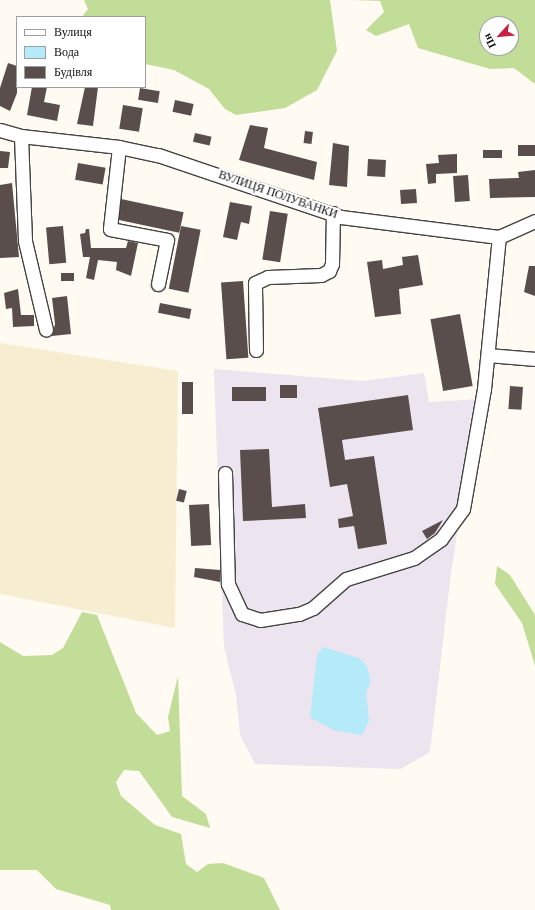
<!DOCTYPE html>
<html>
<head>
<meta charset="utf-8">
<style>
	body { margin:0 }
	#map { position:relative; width:535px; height:910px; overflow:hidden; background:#fffaf2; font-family:"Times New Roman",serif }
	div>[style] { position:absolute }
	.industrial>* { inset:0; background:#ece4ee }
	.farmland>* { inset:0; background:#f7edd1 }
	.forest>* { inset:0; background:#c2dd98 }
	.water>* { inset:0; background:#b5eaf9 }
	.building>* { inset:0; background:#594e4b; transform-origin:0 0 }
	.roads { filter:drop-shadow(1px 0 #434343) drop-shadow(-1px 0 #434343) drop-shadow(0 1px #434343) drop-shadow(0 -1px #434343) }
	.minor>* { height:13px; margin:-6.5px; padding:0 6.5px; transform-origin:6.5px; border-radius:6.5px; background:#fff }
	span { translate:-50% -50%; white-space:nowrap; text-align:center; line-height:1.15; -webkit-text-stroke:4px #fff; paint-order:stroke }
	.street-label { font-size:12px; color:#101010 }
	.legend { position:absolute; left:16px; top:16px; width:130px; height:72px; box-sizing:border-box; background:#fff; border:1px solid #9f9f9f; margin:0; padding:5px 7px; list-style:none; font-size:12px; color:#101010 }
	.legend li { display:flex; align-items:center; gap:8px; height:20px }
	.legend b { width:20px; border:1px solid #9f9f9f }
	.north { position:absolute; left:479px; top:16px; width:40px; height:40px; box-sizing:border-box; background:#fff; border:1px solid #9f9f9f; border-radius:50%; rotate:243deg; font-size:11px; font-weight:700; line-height:16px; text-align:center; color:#101010 }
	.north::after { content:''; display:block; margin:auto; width:14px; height:18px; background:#c72143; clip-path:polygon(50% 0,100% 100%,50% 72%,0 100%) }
</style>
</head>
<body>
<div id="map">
	<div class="industrial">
		<div style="clip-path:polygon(214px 369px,362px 381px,424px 373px,429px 402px,478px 399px,451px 573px,430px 752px,401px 769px,255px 764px,240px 735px,236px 695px,224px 647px)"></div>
	</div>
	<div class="farmland">
		<div style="clip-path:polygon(0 343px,178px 371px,175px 628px,0 594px)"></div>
	</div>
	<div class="forest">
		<div style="clip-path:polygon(84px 0,330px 0,337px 51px,317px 90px,285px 108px,236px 115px,225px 109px,209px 89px,174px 70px,145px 64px,145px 17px,82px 17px,88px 9px)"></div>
		<div style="clip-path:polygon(evenodd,352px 0,535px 0,535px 84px,514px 68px,490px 69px,418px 48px,409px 24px,376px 36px,366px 30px,384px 12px,380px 1px,352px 0,487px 24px,511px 24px,511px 48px,487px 48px,487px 24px)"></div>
		<div style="clip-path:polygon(497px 566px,510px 575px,535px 615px,535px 666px,522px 623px,495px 584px)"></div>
		<div style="clip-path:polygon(82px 612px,97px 615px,136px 713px,157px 735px,170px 731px,168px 717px,178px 676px,182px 796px,206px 814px,210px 828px,172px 817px,139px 771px,124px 770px,116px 782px,121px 796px,155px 825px,181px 834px,186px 864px,197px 872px,208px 864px,223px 863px,264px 878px,280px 910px,111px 910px,110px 905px,56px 889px,37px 870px,0 870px,0 642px,23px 656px,52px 655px,63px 648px)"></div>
	</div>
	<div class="water">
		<div style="clip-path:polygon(323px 647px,359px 658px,367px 666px,371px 682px,366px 692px,369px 721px,362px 735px,333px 730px,310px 717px,317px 655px)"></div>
	</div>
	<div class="building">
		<div style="clip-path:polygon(8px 63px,17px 66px,17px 93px,10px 111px,0 106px,0 88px)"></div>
		<div style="clip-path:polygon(32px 87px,47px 87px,44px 102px,60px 105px,57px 121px,27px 115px)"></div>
		<div style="clip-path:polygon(85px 87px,98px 87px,93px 126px,77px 124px)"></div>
		<div style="left:140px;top:88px;width:20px;height:12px;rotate:9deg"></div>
		<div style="left:175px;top:100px;width:19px;height:12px;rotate:12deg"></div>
		<div style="left:123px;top:105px;width:20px;height:24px;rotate:9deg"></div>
		<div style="clip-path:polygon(250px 125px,268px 128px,264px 148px,317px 162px,314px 180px,239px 160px)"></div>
		<div style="left:305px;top:131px;width:8px;height:12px;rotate:7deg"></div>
		<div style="left:195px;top:133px;width:17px;height:9px;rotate:13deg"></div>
		<div style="clip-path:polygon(333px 143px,349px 146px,347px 187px,329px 185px)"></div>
		<div style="left:518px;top:145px;width:17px;height:11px"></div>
		<div style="left:502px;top:150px;width:8px;height:19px;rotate:90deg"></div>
		<div style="clip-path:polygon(0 151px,10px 152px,8px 168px,0 168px)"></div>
		<div style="clip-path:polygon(457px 154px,457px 173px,436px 174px,436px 183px,428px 184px,426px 164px,439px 163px,438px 155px)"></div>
		<div style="left:368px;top:159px;width:18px;height:17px;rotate:3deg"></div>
		<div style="left:78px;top:163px;width:28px;height:17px;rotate:10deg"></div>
		<div style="clip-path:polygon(535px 170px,535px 197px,490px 198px,489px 179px,519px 178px,518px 172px)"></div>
		<div style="left:468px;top:175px;width:26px;height:15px;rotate:86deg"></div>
		<div style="clip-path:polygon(12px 183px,19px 257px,0 258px,0 185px)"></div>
		<div style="left:416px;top:189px;width:14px;height:16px;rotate:86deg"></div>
		<div style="left:121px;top:199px;width:64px;height:21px;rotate:12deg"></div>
		<div style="clip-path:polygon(230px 202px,252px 206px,249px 224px,241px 222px,237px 240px,223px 237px)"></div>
		<div style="left:270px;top:211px;width:18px;height:49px;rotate:9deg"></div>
		<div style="left:63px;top:226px;width:37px;height:17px;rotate:85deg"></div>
		<div style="left:181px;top:226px;width:20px;height:64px;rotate:11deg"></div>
		<div style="clip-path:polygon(86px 229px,89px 229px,91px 248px,126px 248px,128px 241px,138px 243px,131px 276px,116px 270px,117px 262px,98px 260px,94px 280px,86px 278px,90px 257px,83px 257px,80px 234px,85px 233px)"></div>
		<div style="clip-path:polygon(418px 255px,423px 285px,399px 289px,401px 314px,375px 317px,367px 262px,382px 260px,383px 269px,403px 265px,402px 257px)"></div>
		<div style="clip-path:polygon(529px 266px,535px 266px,535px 296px,524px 292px)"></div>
		<div style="left:61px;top:273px;width:13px;height:8px"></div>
		<div style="left:243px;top:281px;width:77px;height:22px;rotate:86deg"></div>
		<div style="clip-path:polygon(18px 289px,21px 315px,34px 315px,34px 326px,13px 327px,12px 308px,6px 309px,4px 293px)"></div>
		<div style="clip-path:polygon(67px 296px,71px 334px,52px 336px,55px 324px,52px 298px)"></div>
		<div style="left:160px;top:303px;width:32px;height:10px;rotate:11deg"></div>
		<div style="left:460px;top:314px;width:73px;height:30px;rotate:80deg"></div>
		<div style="left:182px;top:382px;width:11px;height:32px"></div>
		<div style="left:280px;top:385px;width:17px;height:13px"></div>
		<div style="left:510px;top:386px;width:13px;height:23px;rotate:4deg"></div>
		<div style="left:266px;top:387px;width:14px;height:34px;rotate:90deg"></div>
		<div style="clip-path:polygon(408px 395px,413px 430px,342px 440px,345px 460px,374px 456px,387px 544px,358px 549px,354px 526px,339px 528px,338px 519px,353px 516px,347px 484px,330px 487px,318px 408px)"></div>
		<div style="clip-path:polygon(269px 449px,272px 507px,305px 504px,306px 518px,243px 521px,240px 450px)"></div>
		<div style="left:179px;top:489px;width:8px;height:12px;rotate:14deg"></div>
		<div style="left:209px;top:504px;width:41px;height:20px;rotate:87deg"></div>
		<div style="clip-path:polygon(443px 520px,435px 533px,427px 539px,422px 531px)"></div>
		<div style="clip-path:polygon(195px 568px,220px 570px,220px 582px,194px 577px)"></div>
	</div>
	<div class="roads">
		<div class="minor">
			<div style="left:0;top:130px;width:22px;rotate:16deg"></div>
			<div style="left:21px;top:136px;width:99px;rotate:6.4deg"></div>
			<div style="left:119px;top:147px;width:40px;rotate:12deg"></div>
			<div style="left:158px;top:155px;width:193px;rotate:18.7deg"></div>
			<div style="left:341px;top:217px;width:159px;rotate:7.2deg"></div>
			<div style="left:499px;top:237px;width:39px;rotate:-24deg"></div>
			<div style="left:21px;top:136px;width:105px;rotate:87.8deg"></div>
			<div style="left:25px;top:241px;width:91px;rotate:76.7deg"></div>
			<div style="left:119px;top:147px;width:82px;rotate:96.3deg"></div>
			<div style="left:110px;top:229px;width:58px;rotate:10.9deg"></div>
			<div style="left:167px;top:240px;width:45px;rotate:101.6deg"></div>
			<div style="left:256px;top:350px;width:67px;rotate:-90.9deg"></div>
			<div style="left:255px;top:283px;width:14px;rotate:-25deg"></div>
			<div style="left:268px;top:277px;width:53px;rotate:-2.2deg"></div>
			<div style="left:321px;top:275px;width:9px;rotate:-27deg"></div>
			<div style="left:329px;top:271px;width:8px;rotate:-67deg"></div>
			<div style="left:332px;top:264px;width:51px;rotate:-88.9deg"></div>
			<div style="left:488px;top:355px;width:47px;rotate:4.9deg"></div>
			<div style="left:225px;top:473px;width:111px;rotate:88.5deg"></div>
			<div style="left:228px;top:584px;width:33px;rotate:65deg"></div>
			<div style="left:242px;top:614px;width:19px;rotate:18deg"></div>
			<div style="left:260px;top:620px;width:39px;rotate:-9deg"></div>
			<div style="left:299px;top:614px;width:15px;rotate:-23deg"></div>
			<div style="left:313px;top:608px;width:44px;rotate:-41.3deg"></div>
			<div style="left:346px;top:579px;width:71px;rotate:-17.2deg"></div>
			<div style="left:414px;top:558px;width:33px;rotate:-35deg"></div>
			<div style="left:441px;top:539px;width:37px;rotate:-54deg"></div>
			<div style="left:463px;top:509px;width:122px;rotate:-80.1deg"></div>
			<div style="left:484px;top:389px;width:153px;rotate:-84.4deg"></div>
		</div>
	</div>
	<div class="street-label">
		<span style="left:278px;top:195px;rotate:19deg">ВУЛИЦЯ ПОЛУВАНКИ</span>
	</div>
	<ul class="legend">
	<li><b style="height:5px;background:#fff"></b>Вулиця</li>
	<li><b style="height:11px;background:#b5eaf9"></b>Вода</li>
	<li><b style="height:11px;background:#594e4b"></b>Будівля</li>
	</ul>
	<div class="north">Пн</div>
</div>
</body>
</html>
